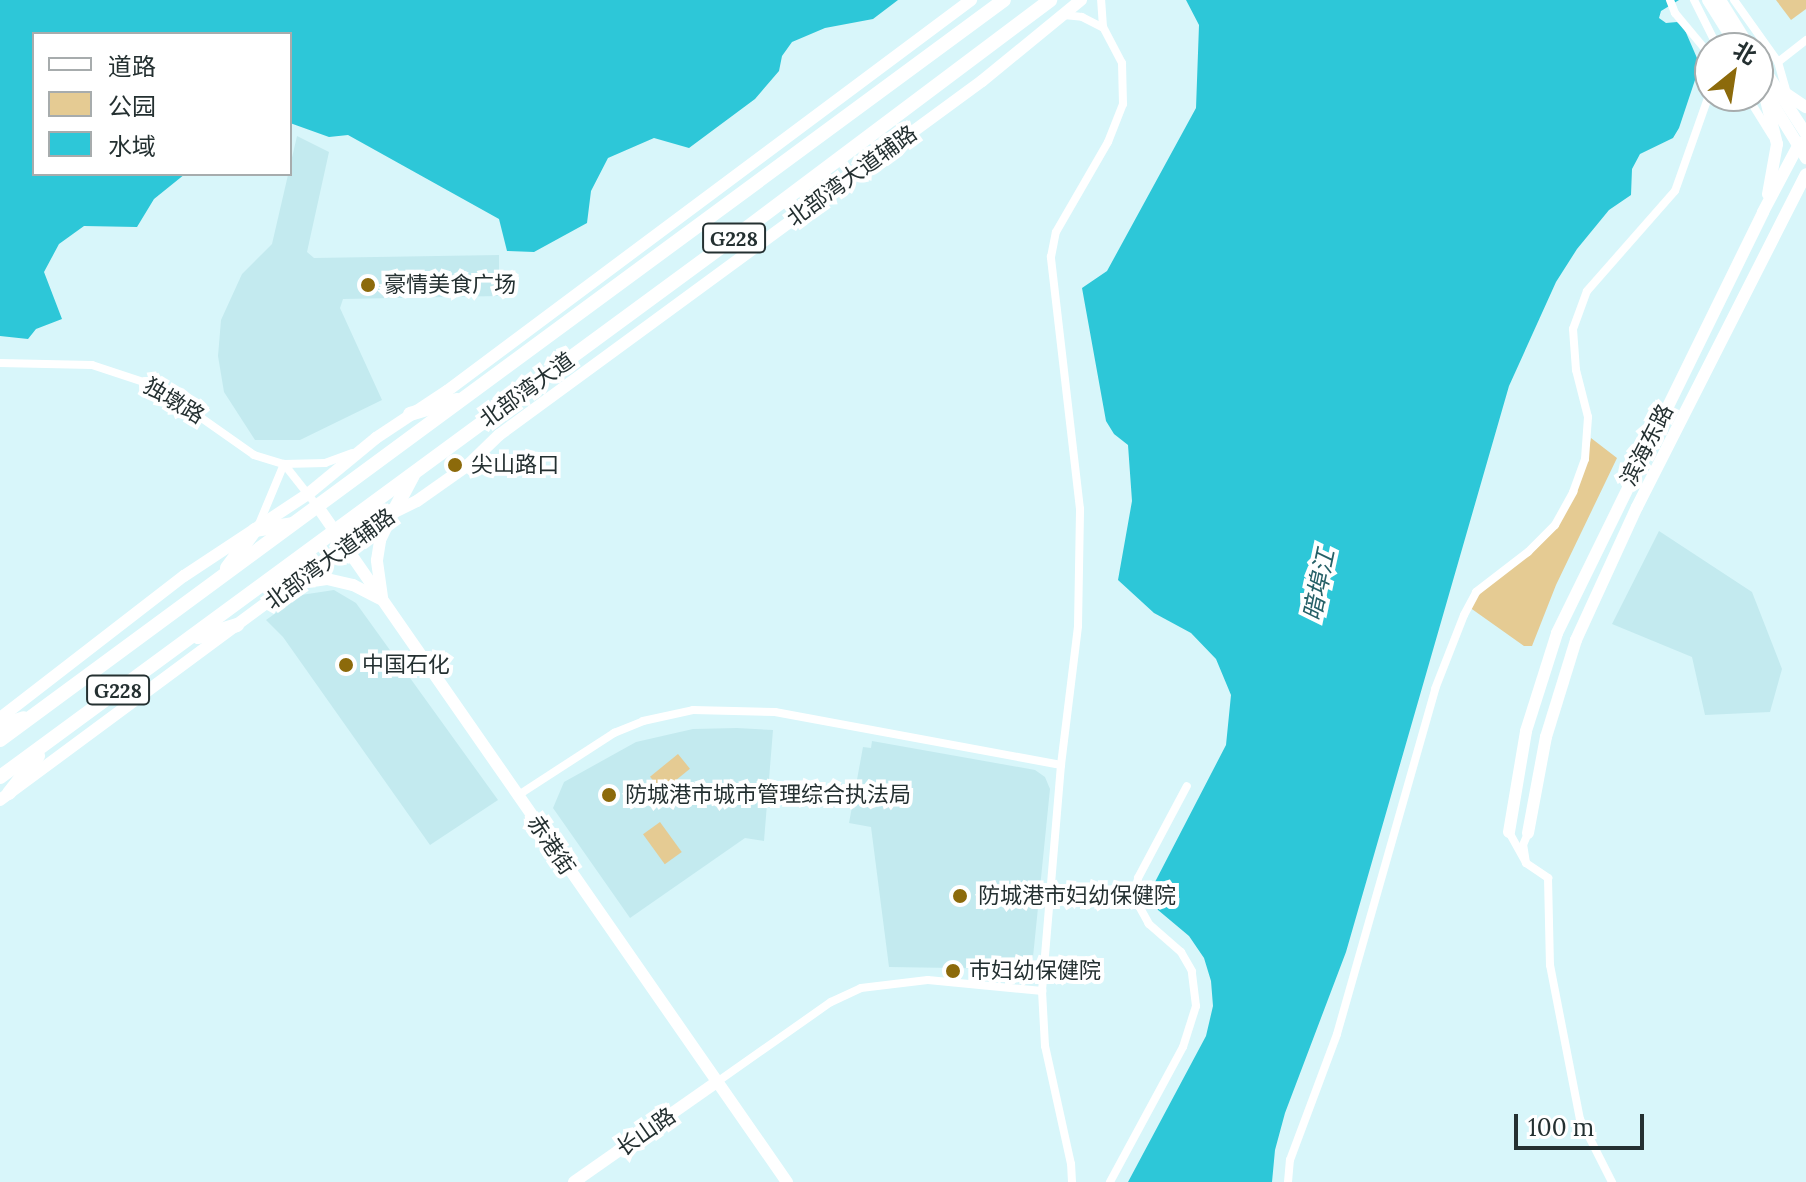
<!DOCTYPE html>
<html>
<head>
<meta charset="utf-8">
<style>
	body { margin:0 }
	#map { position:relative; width:1806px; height:1182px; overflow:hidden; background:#d8f6fa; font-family:Lora,"Noto Sans SC",serif }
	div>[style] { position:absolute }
	.built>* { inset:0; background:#c3eaef }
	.green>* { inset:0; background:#e5cb93; transform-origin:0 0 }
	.water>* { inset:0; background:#2dc7d8 }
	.street>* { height:8px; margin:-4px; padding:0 4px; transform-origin:4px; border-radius:4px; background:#fff }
	.secondary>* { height:12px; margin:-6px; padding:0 6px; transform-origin:6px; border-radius:6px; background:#fff }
	.highway>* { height:14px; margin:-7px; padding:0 7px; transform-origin:7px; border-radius:7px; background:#fff }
	.dots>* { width:22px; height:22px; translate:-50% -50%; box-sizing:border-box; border:4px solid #fff; border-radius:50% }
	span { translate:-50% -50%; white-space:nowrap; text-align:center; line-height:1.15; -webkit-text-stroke:8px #fff; paint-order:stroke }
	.shield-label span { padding:2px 6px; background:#fff; border:2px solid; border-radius:6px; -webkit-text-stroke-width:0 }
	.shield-label { font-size:20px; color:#243031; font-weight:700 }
	.street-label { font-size:22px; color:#243031 }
	.poi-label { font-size:22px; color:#243031 }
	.left { translate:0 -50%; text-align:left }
	.water-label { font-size:24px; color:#266067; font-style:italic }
	.legend { position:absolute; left:32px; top:32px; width:260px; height:144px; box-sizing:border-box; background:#fff; border:2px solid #a7acad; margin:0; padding:10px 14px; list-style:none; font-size:24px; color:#243031 }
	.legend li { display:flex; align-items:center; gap:16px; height:40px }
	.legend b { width:40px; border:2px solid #a7acad }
	.north { position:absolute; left:1694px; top:32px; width:80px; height:80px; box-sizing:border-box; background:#fff; border:2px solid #a7acad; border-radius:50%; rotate:30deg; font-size:22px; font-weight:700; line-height:32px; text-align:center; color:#243031 }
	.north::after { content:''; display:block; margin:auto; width:28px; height:36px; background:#8c6a0b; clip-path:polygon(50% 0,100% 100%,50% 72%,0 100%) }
	.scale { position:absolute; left:1514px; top:1114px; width:130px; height:36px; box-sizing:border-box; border:4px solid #243031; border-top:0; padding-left:10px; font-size:24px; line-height:28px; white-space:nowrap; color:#243031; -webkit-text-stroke:6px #fff; paint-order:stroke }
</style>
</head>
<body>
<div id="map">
	<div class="built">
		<div style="clip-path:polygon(297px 136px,329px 152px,307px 252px,314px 258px,499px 255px,499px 296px,343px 299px,340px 308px,382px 400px,300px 440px,255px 440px,224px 392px,218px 356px,221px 320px,242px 274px,272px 244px)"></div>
		<div style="clip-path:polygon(1659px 531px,1752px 592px,1782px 669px,1770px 712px,1705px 715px,1692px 657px,1612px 624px)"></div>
		<div style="clip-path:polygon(334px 590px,356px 603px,498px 800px,430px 845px,283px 637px,266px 620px,301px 595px)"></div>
		<div style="clip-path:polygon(737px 728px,773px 730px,764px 841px,745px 838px,630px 918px,553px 808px,564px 782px,636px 742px,693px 729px)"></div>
		<div style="clip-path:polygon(872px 741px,1035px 770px,1045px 777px,1050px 789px,1033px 957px,1028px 965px,1019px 969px,889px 967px,871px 827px,849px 823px,863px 747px,871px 748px)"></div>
	</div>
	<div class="green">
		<div style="clip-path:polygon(1776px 0,1806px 0,1806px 9px,1791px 20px)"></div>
		<div style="clip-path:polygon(1591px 438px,1617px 458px,1556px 585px,1532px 646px,1524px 646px,1469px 607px,1479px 591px,1557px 525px,1584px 470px)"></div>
		<div style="left:678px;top:754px;width:19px;height:36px;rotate:51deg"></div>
		<div style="left:660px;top:822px;width:37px;height:21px;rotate:54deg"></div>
	</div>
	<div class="water">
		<div style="clip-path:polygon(0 0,898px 0,873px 19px,825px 28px,792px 42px,782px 56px,779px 71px,755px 99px,689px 148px,654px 138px,608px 158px,591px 191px,587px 223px,534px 252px,507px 251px,499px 219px,348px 135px,329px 137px,290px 123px,290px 34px,34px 34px,34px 174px,185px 174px,154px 199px,137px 227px,84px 226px,59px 244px,44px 272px,62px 319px,36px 329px,28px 339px,0 336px)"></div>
		<div style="clip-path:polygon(1186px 0,1679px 0,1661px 11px,1659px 18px,1666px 23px,1677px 22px,1684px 28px,1700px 65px,1679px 128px,1673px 138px,1640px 154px,1632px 169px,1631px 195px,1609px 210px,1577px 249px,1556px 282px,1509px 386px,1346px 952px,1285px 1113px,1275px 1150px,1272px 1182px,1128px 1182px,1206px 1036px,1213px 1006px,1211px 981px,1204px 958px,1189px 936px,1158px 910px,1153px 898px,1155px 882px,1226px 745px,1231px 695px,1216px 659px,1191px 633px,1154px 613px,1118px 580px,1132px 501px,1128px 445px,1114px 434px,1106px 421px,1082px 288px,1107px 271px,1196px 108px,1199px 25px)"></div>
	</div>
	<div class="street">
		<div style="left:1670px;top:0;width:14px;rotate:69deg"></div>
		<div style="left:1675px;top:13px;width:55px;rotate:50.2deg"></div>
		<div style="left:1694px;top:0;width:54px;rotate:63.4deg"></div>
		<div style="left:1734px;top:0;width:76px;rotate:54.6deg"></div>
		<div style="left:1778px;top:62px;width:35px;rotate:74deg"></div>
		<div style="left:1064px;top:15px;width:18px;rotate:6deg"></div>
		<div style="left:1082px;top:17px;width:22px;rotate:27deg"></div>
		<div style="left:1778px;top:62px;width:36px;rotate:-38deg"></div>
		<div style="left:1747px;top:96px;width:47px;rotate:58deg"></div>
		<div style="left:0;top:363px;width:92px;rotate:1.2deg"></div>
		<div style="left:92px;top:365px;width:67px;rotate:18.2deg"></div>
		<div style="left:156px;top:386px;width:120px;rotate:35.1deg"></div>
		<div style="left:254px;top:455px;width:31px;rotate:17deg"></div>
		<div style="left:284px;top:464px;width:55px;rotate:51.7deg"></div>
		<div style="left:259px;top:524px;width:65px;rotate:-67.4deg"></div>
		<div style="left:284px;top:464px;width:41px;rotate:-1.4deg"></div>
		<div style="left:325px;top:463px;width:29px;rotate:-20deg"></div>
		<div style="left:517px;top:796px;width:116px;rotate:-33deg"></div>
		<div style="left:614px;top:733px;width:31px;rotate:-22deg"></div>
		<div style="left:643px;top:721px;width:51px;rotate:-12.4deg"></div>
		<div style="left:693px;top:710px;width:82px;rotate:1.4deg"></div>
		<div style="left:775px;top:712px;width:291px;rotate:10.5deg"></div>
		<div style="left:1509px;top:832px;width:35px;rotate:61deg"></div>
		<div style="left:1526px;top:863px;width:18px;rotate:-99deg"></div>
		<div style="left:1523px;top:845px;width:13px;rotate:-67deg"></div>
		<div style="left:1526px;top:863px;width:27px;rotate:34deg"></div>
		<div style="left:1548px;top:878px;width:87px;rotate:88.7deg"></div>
		<div style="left:1550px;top:965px;width:157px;rotate:79deg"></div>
		<div style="left:1580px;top:1119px;width:71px;rotate:63.1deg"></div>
		<div style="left:717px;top:1082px;width:139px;rotate:-35.1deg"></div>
		<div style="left:831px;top:1002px;width:33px;rotate:-25deg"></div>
		<div style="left:861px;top:988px;width:67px;rotate:-6.8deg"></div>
		<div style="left:928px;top:980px;width:115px;rotate:5.5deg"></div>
		<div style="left:1072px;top:1182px;width:18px;rotate:-93deg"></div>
		<div style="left:1071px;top:1164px;width:121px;rotate:-102.4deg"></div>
		<div style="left:1045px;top:1046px;width:55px;rotate:-93.1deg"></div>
		<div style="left:1042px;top:991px;width:227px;rotate:-85.2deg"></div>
		<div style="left:1061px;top:765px;width:140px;rotate:-83deg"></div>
		<div style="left:1078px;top:626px;width:117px;rotate:-89deg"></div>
		<div style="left:1080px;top:509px;width:254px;rotate:-96.6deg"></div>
		<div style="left:1051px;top:257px;width:25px;rotate:-79deg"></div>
		<div style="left:1056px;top:232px;width:104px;rotate:-60deg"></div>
		<div style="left:1108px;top:142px;width:41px;rotate:-68.5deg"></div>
		<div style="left:1123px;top:104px;width:41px;rotate:-91.4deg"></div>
		<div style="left:1122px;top:63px;width:41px;rotate:-117.8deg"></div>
		<div style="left:1103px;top:27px;width:27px;rotate:-94deg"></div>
		<div style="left:1110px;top:1182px;width:153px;rotate:-61.6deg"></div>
		<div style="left:1183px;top:1047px;width:43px;rotate:-72.4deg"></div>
		<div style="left:1196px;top:1006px;width:35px;rotate:-97deg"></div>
		<div style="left:1192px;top:971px;width:22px;rotate:-120deg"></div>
		<div style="left:1181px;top:952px;width:43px;rotate:-138.8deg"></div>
		<div style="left:1149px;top:924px;width:26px;rotate:-119deg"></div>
		<div style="left:1136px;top:901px;width:23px;rotate:-85deg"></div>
		<div style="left:1138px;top:878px;width:104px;rotate:-62deg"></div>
		<div style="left:1288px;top:1182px;width:22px;rotate:-85deg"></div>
		<div style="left:1290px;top:1160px;width:134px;rotate:-69.5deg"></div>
		<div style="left:1337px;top:1034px;width:359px;rotate:-74.1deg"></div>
		<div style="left:1435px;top:689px;width:79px;rotate:-68.6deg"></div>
		<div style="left:1464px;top:615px;width:26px;rotate:-62deg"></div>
		<div style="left:1476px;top:592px;width:66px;rotate:-37.6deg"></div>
		<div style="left:1528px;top:552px;width:38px;rotate:-45deg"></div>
		<div style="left:1555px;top:525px;width:38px;rotate:-61deg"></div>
		<div style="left:1573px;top:492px;width:35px;rotate:-70deg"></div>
		<div style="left:1585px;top:459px;width:42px;rotate:-85.9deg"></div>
		<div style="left:1588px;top:417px;width:49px;rotate:-104.3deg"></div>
		<div style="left:1576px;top:370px;width:41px;rotate:-94.2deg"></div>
		<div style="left:1573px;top:329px;width:40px;rotate:-69.8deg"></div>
		<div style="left:1587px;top:291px;width:133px;rotate:-48.7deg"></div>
		<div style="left:1675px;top:191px;width:105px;rotate:-70.5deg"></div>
	</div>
	<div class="secondary">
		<div style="left:1708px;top:0;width:57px;rotate:58deg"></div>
		<div style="left:1720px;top:0;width:57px;rotate:58deg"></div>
		<div style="left:1758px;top:60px;width:88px;rotate:57deg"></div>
		<div style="left:1758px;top:80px;width:92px;rotate:58.4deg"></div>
		<div style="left:1763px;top:88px;width:58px;rotate:76deg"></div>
		<div style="left:1777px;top:144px;width:51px;rotate:100.2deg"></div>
		<div style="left:1782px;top:91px;width:29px;rotate:34deg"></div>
		<div style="left:318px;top:507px;width:822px;rotate:55.21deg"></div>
		<div style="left:299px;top:583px;width:28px;rotate:-8deg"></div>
		<div style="left:327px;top:579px;width:27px;rotate:13deg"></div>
		<div style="left:353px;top:585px;width:30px;rotate:27deg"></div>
		<div style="left:382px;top:597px;width:37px;rotate:-98deg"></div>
		<div style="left:377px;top:560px;width:20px;rotate:-81deg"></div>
		<div style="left:380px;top:540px;width:32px;rotate:-64deg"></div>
		<div style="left:0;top:718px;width:232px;rotate:-37.7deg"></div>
		<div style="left:184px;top:576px;width:149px;rotate:-33.5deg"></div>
		<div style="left:308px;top:494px;width:88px;rotate:-39.5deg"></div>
		<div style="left:376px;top:438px;width:85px;rotate:-33.5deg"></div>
		<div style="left:447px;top:391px;width:654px;rotate:-36.73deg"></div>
		<div style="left:0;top:800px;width:470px;rotate:-36.5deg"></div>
		<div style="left:378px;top:520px;width:43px;rotate:-26deg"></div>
		<div style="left:417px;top:501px;width:62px;rotate:-35.2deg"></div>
		<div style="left:468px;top:465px;width:43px;rotate:-44.1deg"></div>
		<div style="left:499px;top:435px;width:599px;rotate:-36.24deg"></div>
		<div style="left:982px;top:81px;width:128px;rotate:-39.3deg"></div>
		<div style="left:1509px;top:832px;width:102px;rotate:-80.4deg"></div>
		<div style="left:1526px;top:731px;width:103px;rotate:-72.4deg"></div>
		<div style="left:1557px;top:633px;width:469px;rotate:-63.9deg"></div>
		<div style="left:1763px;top:212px;width:75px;rotate:-62.1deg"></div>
		<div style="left:1798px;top:146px;width:10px;rotate:-37deg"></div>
		<div style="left:1528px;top:833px;width:98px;rotate:-79.4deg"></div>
		<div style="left:1546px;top:737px;width:102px;rotate:-72.8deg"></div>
		<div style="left:1576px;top:640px;width:146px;rotate:-65.4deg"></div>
		<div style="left:1637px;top:507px;width:373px;rotate:-63.1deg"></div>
		<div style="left:574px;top:1182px;width:174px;rotate:-35deg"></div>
	</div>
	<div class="highway">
		<div style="left:410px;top:414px;width:49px;rotate:-16.6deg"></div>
		<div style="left:359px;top:515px;width:35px;rotate:-7deg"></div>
		<div style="left:394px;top:511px;width:40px;rotate:-62deg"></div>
		<div style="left:227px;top:568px;width:47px;rotate:-53.6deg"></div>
		<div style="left:255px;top:530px;width:36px;rotate:-9deg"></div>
		<div style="left:198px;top:637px;width:41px;rotate:-17.1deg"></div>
		<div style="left:0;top:726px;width:25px;rotate:-18deg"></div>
		<div style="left:0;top:740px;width:1247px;rotate:-36.39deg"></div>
		<div style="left:0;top:777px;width:908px;rotate:-36.31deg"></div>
		<div style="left:732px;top:239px;width:398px;rotate:-36.9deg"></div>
		<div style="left:9px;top:793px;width:47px;rotate:-51.9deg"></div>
	</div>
	<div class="dots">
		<div style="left:368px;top:285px;background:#8c6a0b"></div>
		<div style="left:455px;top:465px;background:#8c6a0b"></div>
		<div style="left:346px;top:665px;background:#8c6a0b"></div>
		<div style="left:609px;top:795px;background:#8c6a0b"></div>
		<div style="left:960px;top:896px;background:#8c6a0b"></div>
		<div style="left:953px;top:971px;background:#8c6a0b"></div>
	</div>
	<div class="shield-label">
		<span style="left:734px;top:238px">G228</span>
		<span style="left:118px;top:690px">G228</span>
	</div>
	<div class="street-label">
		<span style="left:852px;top:176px;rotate:-36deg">北部湾大道辅路</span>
		<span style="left:527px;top:390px;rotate:-36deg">北部湾大道</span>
		<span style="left:174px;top:401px;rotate:31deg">独墩路</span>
		<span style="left:1647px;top:445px;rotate:-63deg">滨海东路</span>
		<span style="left:330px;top:559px;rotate:-36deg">北部湾大道辅路</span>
		<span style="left:551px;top:845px;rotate:56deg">赤港街</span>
		<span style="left:646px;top:1132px;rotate:-35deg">长山路</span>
	</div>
	<div class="poi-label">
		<span class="left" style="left:384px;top:285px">豪情美食广场</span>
		<span class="left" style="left:471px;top:465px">尖山路口</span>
		<span class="left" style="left:362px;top:665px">中国石化</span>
		<span class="left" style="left:625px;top:795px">防城港市城市管理综合执法局</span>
		<span class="left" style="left:978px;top:896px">防城港市妇幼保健院</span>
		<span class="left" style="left:969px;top:971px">巿妇幼保健院</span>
	</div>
	<div class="water-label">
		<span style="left:1319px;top:585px;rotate:-78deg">暗埠江</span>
	</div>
	<ul class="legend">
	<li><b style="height:10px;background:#fff"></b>道路</li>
	<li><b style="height:22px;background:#e5cb93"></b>公园</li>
	<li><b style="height:22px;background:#2dc7d8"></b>水域</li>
	</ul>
	<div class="north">北</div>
	<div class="scale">100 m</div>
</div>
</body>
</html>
